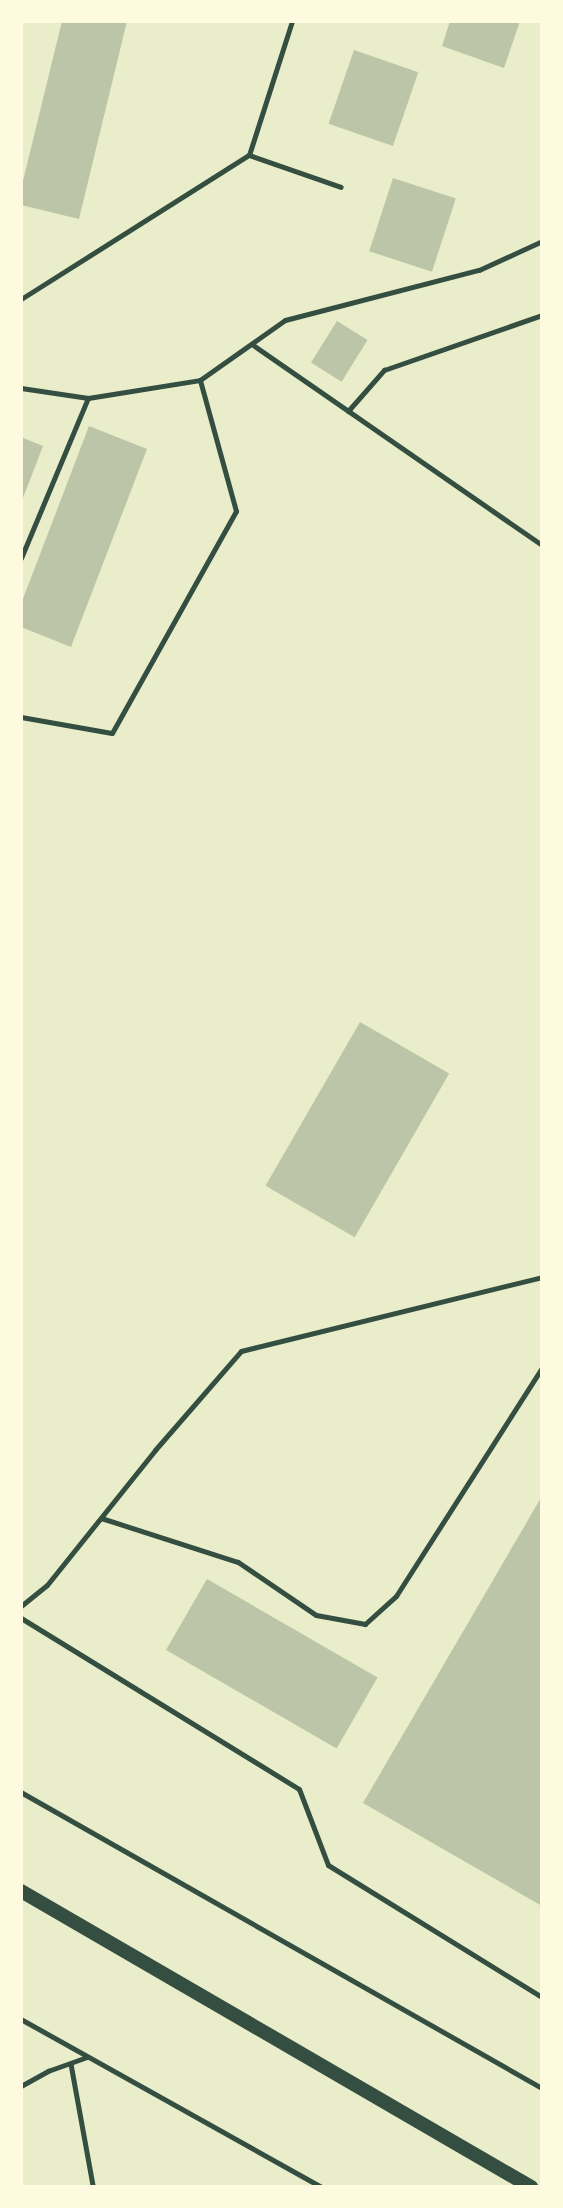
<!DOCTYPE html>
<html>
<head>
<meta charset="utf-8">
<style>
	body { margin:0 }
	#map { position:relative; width:563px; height:2208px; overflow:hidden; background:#e9edc9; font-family:Manrope,sans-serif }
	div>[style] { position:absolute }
	.building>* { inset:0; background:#bcc5a7; transform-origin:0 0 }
	.path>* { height:4.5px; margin:-2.25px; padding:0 2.25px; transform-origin:2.25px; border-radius:2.25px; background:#344e41 }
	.service>* { height:5px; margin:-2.5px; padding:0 2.5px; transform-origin:2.5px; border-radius:2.5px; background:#344e41 }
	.secondary>* { height:14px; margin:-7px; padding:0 7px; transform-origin:7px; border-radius:7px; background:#344e41 }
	span { translate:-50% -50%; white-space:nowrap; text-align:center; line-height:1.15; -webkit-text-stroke:5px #fefae0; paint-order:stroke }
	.frame { position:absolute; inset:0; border:23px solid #fefae0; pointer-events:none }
</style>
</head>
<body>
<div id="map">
	<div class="building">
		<div style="clip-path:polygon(62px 21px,127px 21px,79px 219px,21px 205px,21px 189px)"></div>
		<div style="clip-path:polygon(450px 21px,520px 21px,504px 68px,442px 46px)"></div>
		<div style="left:354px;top:50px;width:68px;height:78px;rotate:19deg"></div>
		<div style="left:393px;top:178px;width:66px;height:77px;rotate:18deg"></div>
		<div style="left:337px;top:321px;width:36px;height:49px;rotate:32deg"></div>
		<div style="clip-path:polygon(89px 426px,147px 449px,71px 647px,21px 627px,21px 604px)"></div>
		<div style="clip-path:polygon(21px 437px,43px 446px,21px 503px)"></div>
		<div style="left:360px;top:1022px;width:103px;height:189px;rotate:30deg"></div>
		<div style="clip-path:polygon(542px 1496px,542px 1906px,363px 1803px)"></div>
		<div style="left:207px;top:1579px;width:197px;height:82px;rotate:30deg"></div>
	</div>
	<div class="path">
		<div style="left:21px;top:1792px;width:599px;rotate:29.6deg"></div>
		<div style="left:21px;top:2019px;width:344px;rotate:29.2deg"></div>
		<div style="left:71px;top:2064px;width:123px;rotate:79.7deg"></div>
		<div style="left:21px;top:2086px;width:31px;rotate:-29deg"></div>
		<div style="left:48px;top:2071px;width:41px;rotate:-19.7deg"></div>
	</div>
	<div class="service">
		<div style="left:249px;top:155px;width:97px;rotate:19.2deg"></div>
		<div style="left:21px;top:299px;width:270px;rotate:-32.3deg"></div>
		<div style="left:249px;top:155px;width:141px;rotate:-72.2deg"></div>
		<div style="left:253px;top:345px;width:351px;rotate:34.7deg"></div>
		<div style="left:21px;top:388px;width:68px;rotate:8.5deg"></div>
		<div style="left:88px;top:398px;width:113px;rotate:-9.1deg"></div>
		<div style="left:200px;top:380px;width:104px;rotate:-35.2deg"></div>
		<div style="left:285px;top:320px;width:200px;rotate:-14.5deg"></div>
		<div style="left:479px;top:270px;width:69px;rotate:-24.7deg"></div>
		<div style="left:348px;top:411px;width:55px;rotate:-48.7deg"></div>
		<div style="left:384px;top:370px;width:167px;rotate:-19.2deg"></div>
		<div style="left:21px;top:558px;width:173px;rotate:-67.3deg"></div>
		<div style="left:21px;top:717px;width:92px;rotate:10deg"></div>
		<div style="left:112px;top:733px;width:254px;rotate:-60.8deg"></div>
		<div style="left:236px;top:511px;width:136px;rotate:-105.4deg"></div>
		<div style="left:101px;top:1518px;width:144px;rotate:17.8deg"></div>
		<div style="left:238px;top:1562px;width:94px;rotate:34.2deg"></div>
		<div style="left:316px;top:1615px;width:50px;rotate:10.4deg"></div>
		<div style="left:365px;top:1624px;width:42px;rotate:-42.1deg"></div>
		<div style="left:396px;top:1596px;width:271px;rotate:-57.4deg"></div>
		<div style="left:21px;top:1606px;width:33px;rotate:-39deg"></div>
		<div style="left:47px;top:1585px;width:173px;rotate:-51.3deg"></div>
		<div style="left:155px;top:1450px;width:131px;rotate:-49deg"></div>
		<div style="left:241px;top:1351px;width:310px;rotate:-13.8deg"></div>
		<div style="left:21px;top:1618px;width:326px;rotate:31.6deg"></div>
		<div style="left:299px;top:1789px;width:81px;rotate:69.1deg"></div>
		<div style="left:328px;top:1865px;width:251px;rotate:31.7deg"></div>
	</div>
	<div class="secondary">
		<div style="left:21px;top:1891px;width:590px;rotate:30.13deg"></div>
	</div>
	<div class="frame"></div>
</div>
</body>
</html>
